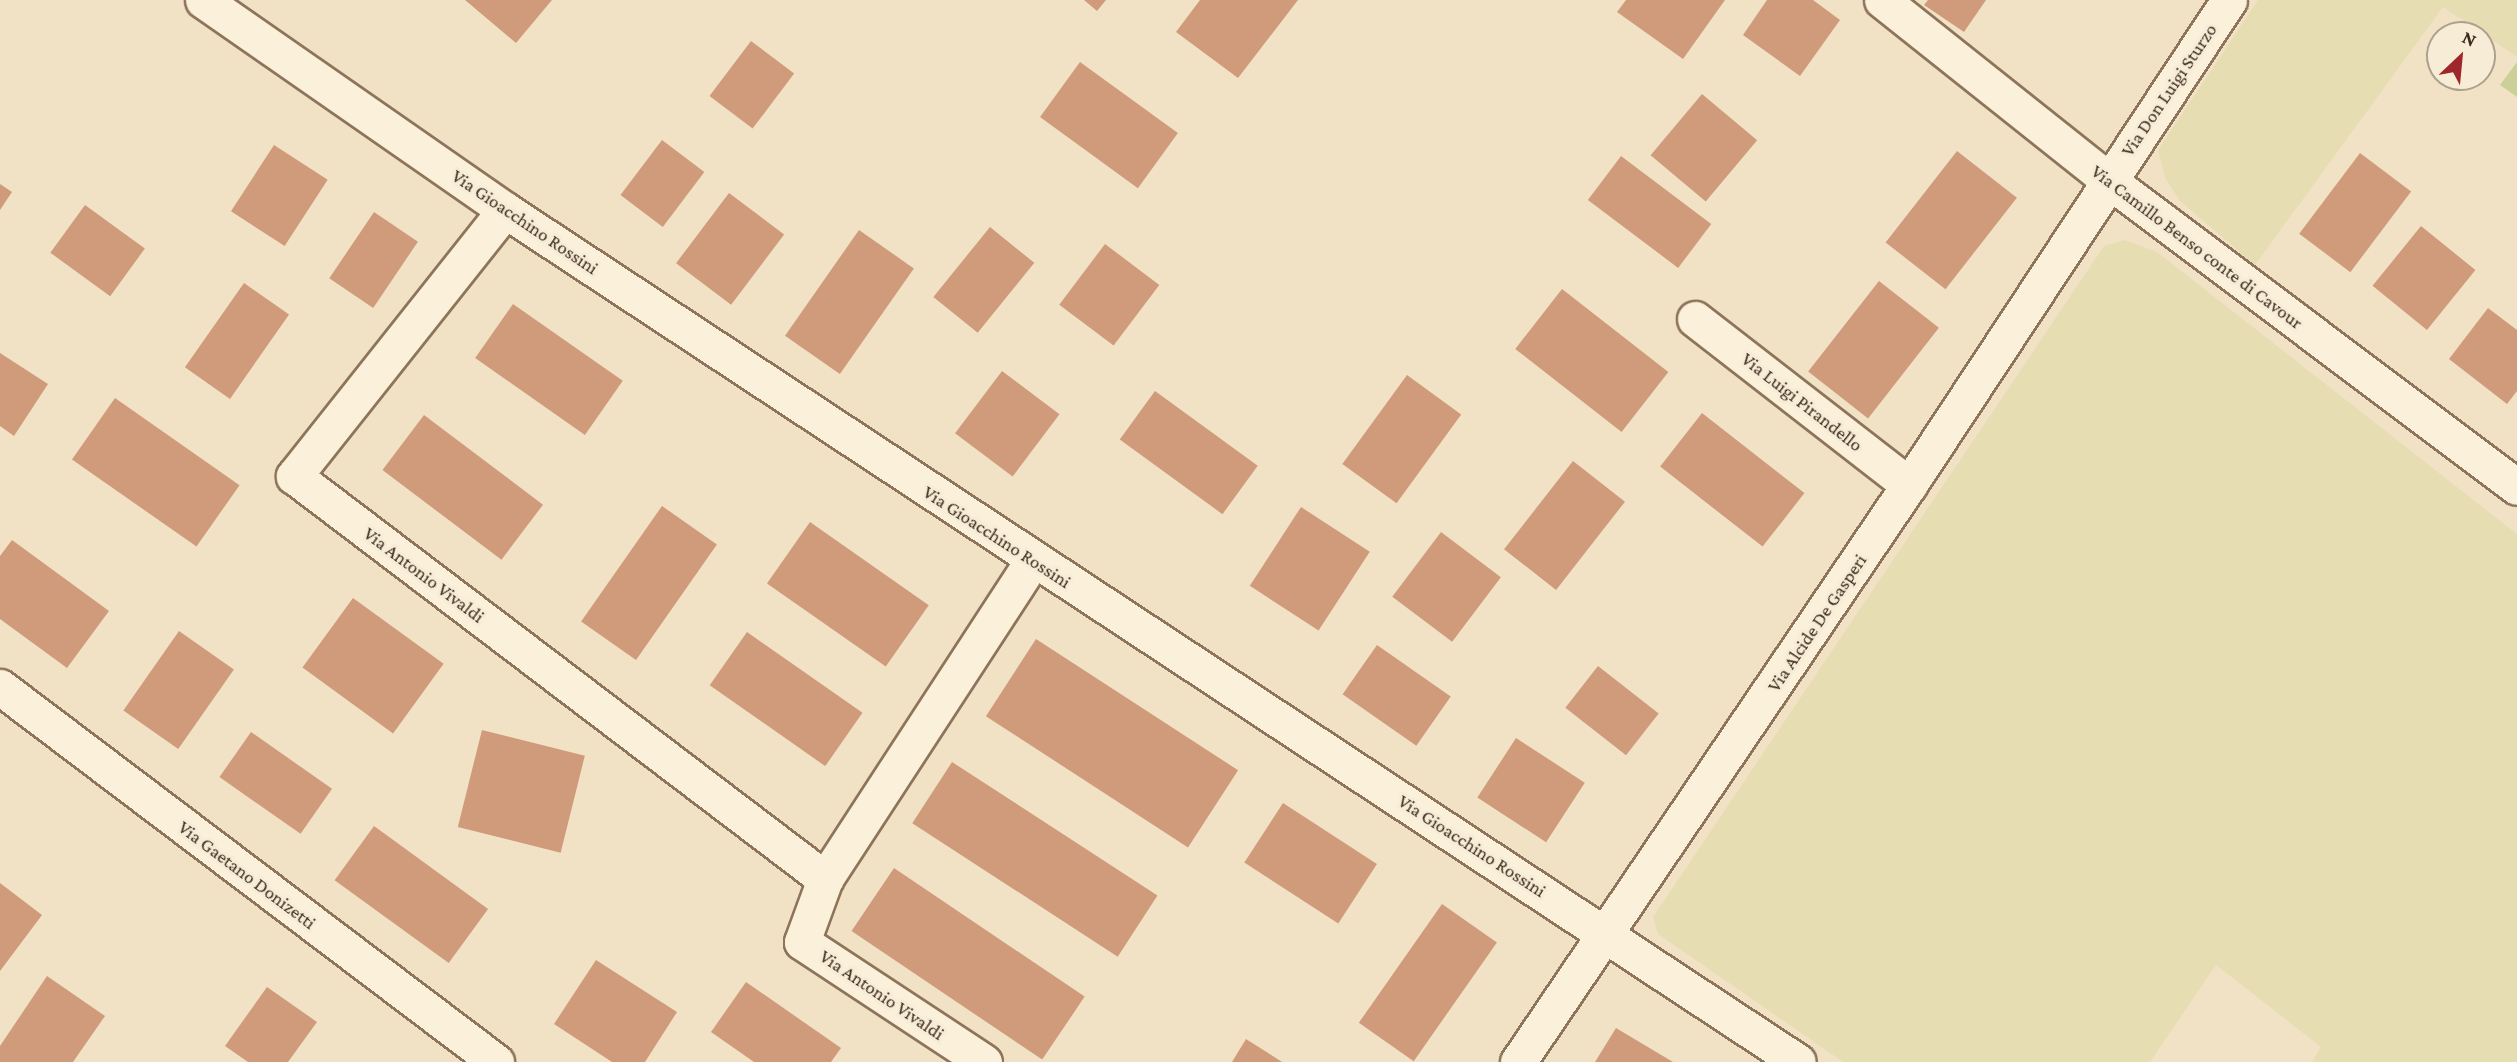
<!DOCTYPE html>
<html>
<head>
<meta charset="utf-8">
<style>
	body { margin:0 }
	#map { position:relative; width:2517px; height:1062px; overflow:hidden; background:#f1e2c6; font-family:"Crimson Pro",serif }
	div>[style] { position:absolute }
	.farmland>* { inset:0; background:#e7ddb3 }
	.green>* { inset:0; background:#cbd099 }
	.building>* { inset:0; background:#d09b7a; transform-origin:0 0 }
	.roads { filter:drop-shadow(2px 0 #8d745a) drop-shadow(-2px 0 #8d745a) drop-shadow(0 2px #8d745a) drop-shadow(0 -2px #8d745a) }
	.minor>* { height:35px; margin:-17.5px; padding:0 17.5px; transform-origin:17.5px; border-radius:17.5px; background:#fbf0da }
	span { translate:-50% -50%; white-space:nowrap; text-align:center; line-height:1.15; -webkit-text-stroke:6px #f7edd6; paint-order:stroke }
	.street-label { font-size:19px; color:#3d2c1f }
	.north { position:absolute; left:2426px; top:21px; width:70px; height:70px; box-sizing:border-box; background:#f7edd6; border:2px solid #ada08d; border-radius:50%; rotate:26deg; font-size:19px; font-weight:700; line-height:28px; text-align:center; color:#3d2c1f }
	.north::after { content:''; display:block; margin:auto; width:24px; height:32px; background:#9f272c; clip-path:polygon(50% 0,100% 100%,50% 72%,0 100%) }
</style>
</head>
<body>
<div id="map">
	<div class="farmland">
		<div style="clip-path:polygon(2258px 0,2517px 0,2517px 57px,2443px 7px,2255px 265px,2180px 201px,2165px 178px,2158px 150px)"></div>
		<div style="clip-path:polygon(2125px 240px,2157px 252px,2517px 534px,2517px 1062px,2312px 1062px,2321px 1047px,2216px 965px,2150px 1062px,1843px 1062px,1658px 934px,1653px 917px,2104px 246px)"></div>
	</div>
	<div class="green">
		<div style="clip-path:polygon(2517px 62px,2517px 97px,2500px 85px)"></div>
	</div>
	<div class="building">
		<div style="clip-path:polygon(465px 0,552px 0,516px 43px)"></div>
		<div style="clip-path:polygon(1084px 0,1106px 0,1097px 11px)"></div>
		<div style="clip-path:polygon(1200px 0,1298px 0,1238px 78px,1176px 32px)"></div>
		<div style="clip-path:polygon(1626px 0,1725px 0,1683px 59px,1617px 12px)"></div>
		<div style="clip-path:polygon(1767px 0,1813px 0,1840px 20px,1800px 76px,1743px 35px)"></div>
		<div style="clip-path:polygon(1928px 0,1986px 0,1964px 32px,1924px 5px)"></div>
		<div style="left:751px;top:41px;width:54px;height:69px;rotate:37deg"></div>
		<div style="left:1080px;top:62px;width:121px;height:68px;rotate:36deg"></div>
		<div style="left:1702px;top:94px;width:72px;height:80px;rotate:40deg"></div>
		<div style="left:662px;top:140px;width:53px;height:69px;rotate:37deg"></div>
		<div style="left:274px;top:145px;width:64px;height:79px;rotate:33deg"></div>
		<div style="left:1957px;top:151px;width:76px;height:116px;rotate:38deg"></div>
		<div style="left:2360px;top:153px;width:64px;height:101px;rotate:37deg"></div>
		<div style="left:1621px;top:156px;width:113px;height:55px;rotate:37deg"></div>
		<div style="clip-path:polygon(0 184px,12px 192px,0 210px)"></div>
		<div style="left:729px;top:193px;width:69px;height:88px;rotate:37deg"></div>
		<div style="left:85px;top:205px;width:74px;height:59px;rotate:36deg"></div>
		<div style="left:374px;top:212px;width:53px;height:80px;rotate:34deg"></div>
		<div style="left:2421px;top:226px;width:70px;height:77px;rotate:39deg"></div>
		<div style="left:990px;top:227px;width:57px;height:90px;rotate:39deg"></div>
		<div style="left:859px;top:230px;width:67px;height:129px;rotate:35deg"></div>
		<div style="left:1105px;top:244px;width:68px;height:76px;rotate:37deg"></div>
		<div style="left:1879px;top:281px;width:76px;height:115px;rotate:38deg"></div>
		<div style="left:244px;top:283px;width:55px;height:103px;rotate:35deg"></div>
		<div style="left:1562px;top:289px;width:135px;height:76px;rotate:38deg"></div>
		<div style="left:513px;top:304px;width:134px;height:66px;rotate:35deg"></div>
		<div style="clip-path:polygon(2488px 308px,2517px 330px,2517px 391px,2507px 404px,2449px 359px)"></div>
		<div style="clip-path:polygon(0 353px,48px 384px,14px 436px,0 426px)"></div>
		<div style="left:1002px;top:371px;width:72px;height:78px;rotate:37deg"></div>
		<div style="left:1407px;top:375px;width:67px;height:110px;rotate:36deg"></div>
		<div style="left:1155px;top:391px;width:127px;height:60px;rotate:36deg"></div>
		<div style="left:115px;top:398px;width:152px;height:75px;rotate:35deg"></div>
		<div style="left:1702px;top:413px;width:130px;height:68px;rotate:38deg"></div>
		<div style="left:424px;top:415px;width:149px;height:69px;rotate:37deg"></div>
		<div style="left:1573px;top:461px;width:66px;height:112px;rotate:38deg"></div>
		<div style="left:662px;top:506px;width:67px;height:141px;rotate:35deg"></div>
		<div style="left:1301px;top:507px;width:82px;height:94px;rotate:33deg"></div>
		<div style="left:810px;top:522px;width:145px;height:75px;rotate:35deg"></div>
		<div style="left:1441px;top:532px;width:75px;height:81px;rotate:37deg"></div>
		<div style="clip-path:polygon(12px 540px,109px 611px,67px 668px,0 619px,0 556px)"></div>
		<div style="left:353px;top:598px;width:112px;height:86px;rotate:36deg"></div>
		<div style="left:179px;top:631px;width:67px;height:97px;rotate:35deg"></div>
		<div style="left:747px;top:632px;width:141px;height:65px;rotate:35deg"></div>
		<div style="left:1036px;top:639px;width:241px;height:92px;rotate:33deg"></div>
		<div style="left:1377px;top:645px;width:90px;height:60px;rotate:35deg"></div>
		<div style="left:1598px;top:666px;width:77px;height:53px;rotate:38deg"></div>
		<div style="left:482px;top:730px;width:106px;height:100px;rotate:14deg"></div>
		<div style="left:251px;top:732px;width:99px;height:55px;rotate:35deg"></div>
		<div style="left:1516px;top:738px;width:82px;height:71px;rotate:33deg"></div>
		<div style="left:952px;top:762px;width:245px;height:73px;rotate:33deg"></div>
		<div style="left:1283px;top:803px;width:112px;height:71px;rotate:33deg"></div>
		<div style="left:374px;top:826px;width:141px;height:67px;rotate:36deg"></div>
		<div style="left:894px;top:868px;width:230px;height:76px;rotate:34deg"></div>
		<div style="clip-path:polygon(0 883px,42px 915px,0 971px)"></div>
		<div style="left:1442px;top:904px;width:67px;height:145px;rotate:35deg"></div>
		<div style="clip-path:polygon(596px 960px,677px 1012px,645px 1062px,612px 1062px,554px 1024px)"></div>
		<div style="clip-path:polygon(47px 976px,105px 1016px,73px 1062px,0 1062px,0 1046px)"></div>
		<div style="clip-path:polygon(746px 982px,841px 1048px,831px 1062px,754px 1062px,711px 1032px)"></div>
		<div style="clip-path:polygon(267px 987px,317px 1022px,288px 1062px,248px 1062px,225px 1046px)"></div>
		<div style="clip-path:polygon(1616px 1028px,1673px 1062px,1595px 1062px)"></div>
		<div style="clip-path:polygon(1246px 1039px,1282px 1062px,1232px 1062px)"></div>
	</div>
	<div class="roads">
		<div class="minor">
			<div style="left:203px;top:0;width:368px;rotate:34.8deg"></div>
			<div style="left:505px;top:210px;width:1548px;rotate:33.38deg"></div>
			<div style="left:1882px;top:0;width:289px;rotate:38.5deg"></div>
			<div style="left:2108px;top:180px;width:511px;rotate:36.89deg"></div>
			<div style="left:505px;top:210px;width:340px;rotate:128.4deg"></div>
			<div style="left:294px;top:476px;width:667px;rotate:37.2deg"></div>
			<div style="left:825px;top:879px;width:67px;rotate:110.1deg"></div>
			<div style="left:802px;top:942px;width:218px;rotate:33.4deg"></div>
			<div style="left:1695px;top:319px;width:271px;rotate:37.8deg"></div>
			<div style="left:0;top:687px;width:622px;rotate:37.09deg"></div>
			<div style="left:825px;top:879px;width:379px;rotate:-56.9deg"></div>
			<div style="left:1518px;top:1062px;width:697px;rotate:-55.88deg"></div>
			<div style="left:1909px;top:485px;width:581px;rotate:-56.58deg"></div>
		</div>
	</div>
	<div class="street-label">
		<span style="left:2169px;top:90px;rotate:-56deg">Via Don Luigi Sturzo</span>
		<span style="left:525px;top:222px;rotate:34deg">Via Gioacchino Rossini</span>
		<span style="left:2197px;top:247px;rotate:37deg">Via Camillo Benso conte di Cavour</span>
		<span style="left:1802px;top:402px;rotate:38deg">Via Luigi Pirandello</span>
		<span style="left:997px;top:537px;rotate:33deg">Via Gioacchino Rossini</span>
		<span style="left:424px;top:575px;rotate:37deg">Via Antonio Vivaldi</span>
		<span style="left:1817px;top:623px;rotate:-56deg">Via Alcide De Gasperi</span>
		<span style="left:1472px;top:846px;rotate:33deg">Via Gioacchino Rossini</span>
		<span style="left:247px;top:875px;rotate:37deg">Via Gaetano Donizetti</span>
		<span style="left:882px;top:995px;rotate:34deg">Via Antonio Vivaldi</span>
	</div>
	<div class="north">N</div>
</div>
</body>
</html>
